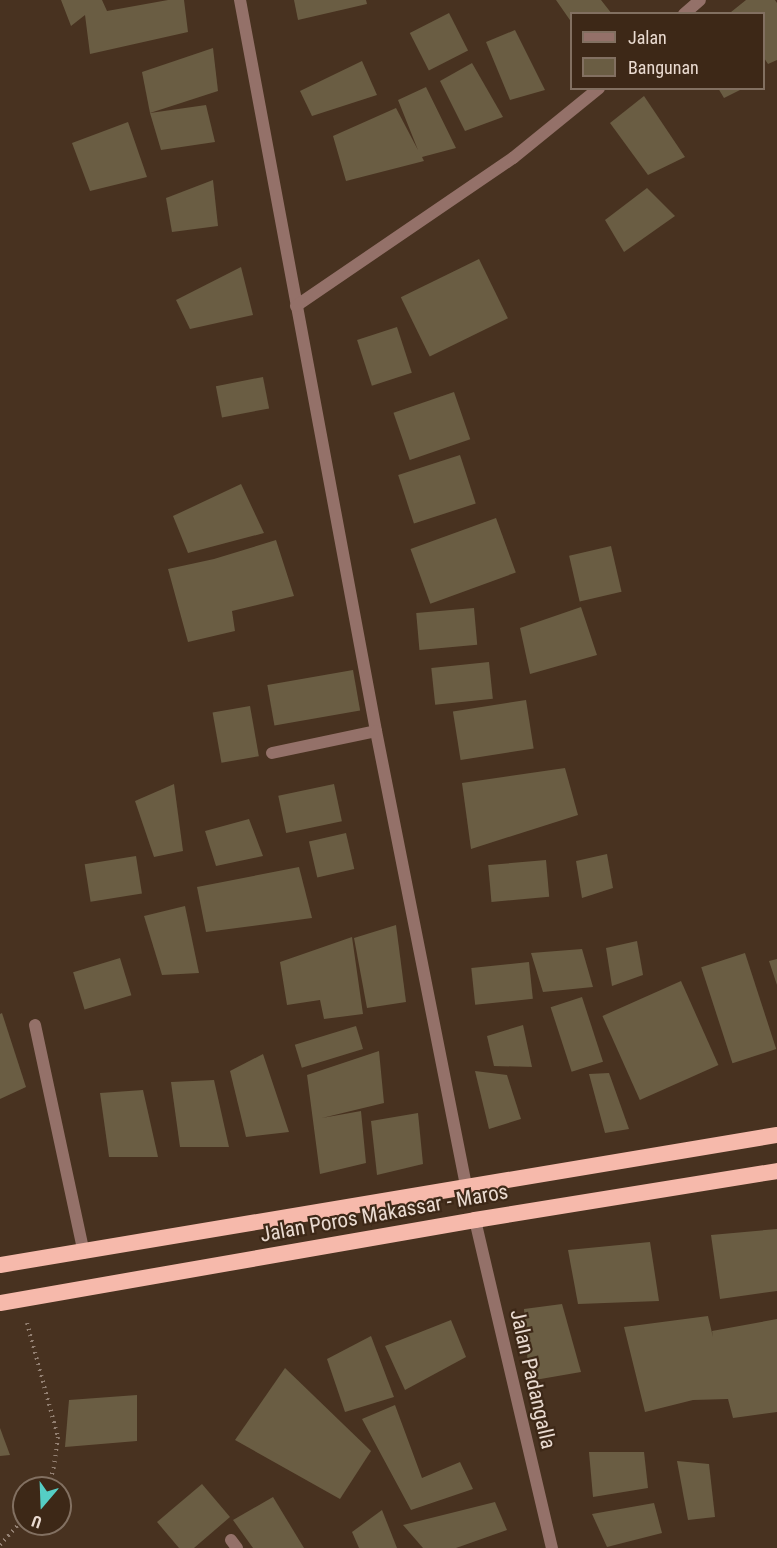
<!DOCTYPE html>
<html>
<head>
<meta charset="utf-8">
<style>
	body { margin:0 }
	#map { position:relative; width:777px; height:1548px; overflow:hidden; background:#483220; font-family:"Roboto Condensed",sans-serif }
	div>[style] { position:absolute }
	.building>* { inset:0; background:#6a5d43; transform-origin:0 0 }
	.path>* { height:4px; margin-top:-2px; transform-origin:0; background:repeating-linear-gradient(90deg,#938072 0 1.5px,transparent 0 6px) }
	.service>* { height:12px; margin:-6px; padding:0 6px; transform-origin:6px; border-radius:6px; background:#947169 }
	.minor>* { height:12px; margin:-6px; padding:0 6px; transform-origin:6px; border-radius:6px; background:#947169 }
	.trunk>* { height:16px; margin:-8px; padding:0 8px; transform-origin:8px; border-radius:8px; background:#f6b9ab }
	span { translate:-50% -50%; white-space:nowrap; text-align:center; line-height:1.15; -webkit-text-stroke:4.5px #3d2817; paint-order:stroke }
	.street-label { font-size:21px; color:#eadbd1 }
	.legend { position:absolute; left:570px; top:12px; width:195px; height:78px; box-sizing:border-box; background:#3d2817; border:2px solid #827061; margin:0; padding:8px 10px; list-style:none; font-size:18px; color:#eadbd1 }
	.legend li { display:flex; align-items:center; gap:12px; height:30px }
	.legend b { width:30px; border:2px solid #827061 }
	.north { position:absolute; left:12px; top:1476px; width:60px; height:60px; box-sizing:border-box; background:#3d2817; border:2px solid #827061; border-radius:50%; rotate:199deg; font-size:16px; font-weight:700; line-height:24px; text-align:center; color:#eadbd1 }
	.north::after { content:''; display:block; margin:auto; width:21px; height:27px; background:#55cec5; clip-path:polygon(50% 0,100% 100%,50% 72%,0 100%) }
</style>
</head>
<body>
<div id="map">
	<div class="building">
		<div style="clip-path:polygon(61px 0,102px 0,107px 11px,168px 0,184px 0,188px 32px,90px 54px,85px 15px,71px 26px)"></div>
		<div style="clip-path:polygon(294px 0,366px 0,367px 4px,298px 20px)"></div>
		<div style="clip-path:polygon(556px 0,601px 0,612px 14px,572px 14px,572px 23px)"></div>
		<div style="clip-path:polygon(746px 0,775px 0,777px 3px,777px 60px,768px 64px,764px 58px,764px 14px,731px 12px)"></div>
		<div style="left:449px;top:13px;width:42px;height:44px;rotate:63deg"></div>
		<div style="clip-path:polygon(515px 30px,545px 90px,510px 100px,486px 42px)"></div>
		<div style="clip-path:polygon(213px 48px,218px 91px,150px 113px,142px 72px)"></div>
		<div style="clip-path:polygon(362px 61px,377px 95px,312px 116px,300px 91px)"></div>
		<div style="clip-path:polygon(472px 63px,503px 117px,465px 131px,440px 81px)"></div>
		<div style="clip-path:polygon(426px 87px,456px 148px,422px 157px,424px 161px,346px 181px,333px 136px,396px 108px,418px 150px,398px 100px)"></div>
		<div style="clip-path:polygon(718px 88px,744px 88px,724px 98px)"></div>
		<div style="clip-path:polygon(644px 96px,685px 157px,648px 175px,610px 123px)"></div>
		<div style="clip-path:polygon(206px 105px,215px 142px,161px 150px,150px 113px)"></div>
		<div style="clip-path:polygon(128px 122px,147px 177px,90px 191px,72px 143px)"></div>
		<div style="clip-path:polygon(213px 180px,218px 226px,172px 232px,166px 198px)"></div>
		<div style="clip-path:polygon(647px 188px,675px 216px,624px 252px,605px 220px)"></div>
		<div style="left:479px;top:259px;width:66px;height:87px;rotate:64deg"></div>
		<div style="clip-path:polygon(241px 267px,253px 315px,190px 329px,176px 300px)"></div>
		<div style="left:397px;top:327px;width:48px;height:42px;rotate:72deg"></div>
		<div style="left:263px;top:377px;width:32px;height:48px;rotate:79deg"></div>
		<div style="left:454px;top:392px;width:50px;height:64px;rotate:71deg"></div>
		<div style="left:460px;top:455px;width:51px;height:65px;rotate:72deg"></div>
		<div style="clip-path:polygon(241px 484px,264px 533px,188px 553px,173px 516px)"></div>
		<div style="left:496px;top:518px;width:58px;height:91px;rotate:70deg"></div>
		<div style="clip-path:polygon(276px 540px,294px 596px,232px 611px,235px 631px,188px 642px,168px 569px,214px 559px)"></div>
		<div style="left:611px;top:546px;width:47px;height:43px;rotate:77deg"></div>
		<div style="clip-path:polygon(581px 607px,597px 655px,530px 674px,520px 628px)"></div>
		<div style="left:474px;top:608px;width:37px;height:58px;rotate:85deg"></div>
		<div style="left:489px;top:662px;width:37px;height:58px;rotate:84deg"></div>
		<div style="left:353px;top:670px;width:41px;height:87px;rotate:80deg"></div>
		<div style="left:526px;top:700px;width:49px;height:74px;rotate:81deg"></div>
		<div style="left:250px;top:706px;width:51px;height:38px;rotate:80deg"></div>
		<div style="clip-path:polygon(565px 768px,578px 815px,471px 849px,462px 783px)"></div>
		<div style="clip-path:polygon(174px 784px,183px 851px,154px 857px,135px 801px)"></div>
		<div style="left:334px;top:784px;width:38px;height:57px;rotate:78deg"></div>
		<div style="clip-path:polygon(249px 819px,263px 856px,216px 866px,205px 831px)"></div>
		<div style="left:346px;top:833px;width:37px;height:38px;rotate:77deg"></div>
		<div style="clip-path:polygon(607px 854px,613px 888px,582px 898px,576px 861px)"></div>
		<div style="left:136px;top:856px;width:38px;height:52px;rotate:81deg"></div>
		<div style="left:546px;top:860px;width:37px;height:58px;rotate:85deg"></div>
		<div style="clip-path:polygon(299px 867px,312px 918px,206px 932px,197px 887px)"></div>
		<div style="clip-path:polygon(185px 906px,199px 973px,162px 975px,144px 916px)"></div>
		<div style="clip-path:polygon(396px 925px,406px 1002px,367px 1008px,354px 938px)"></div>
		<div style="clip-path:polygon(352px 937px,363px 1014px,324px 1019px,320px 1000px,287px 1005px,280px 962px)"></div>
		<div style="clip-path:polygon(637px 941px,643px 975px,612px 986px,606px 948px)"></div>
		<div style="clip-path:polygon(582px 949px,593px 987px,543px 992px,531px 953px)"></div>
		<div style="left:745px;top:953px;width:101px;height:46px;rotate:72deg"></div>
		<div style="left:120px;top:958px;width:39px;height:49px;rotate:73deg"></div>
		<div style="clip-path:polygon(777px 959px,777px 985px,769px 961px)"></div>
		<div style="left:529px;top:962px;width:37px;height:58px;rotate:84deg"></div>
		<div style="left:681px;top:981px;width:92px;height:86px;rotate:66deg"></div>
		<div style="left:582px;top:997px;width:68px;height:33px;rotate:72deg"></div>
		<div style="clip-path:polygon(2px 1013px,26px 1087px,0 1099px,0 1014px)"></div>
		<div style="clip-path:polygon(523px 1025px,532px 1067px,494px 1066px,487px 1036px)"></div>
		<div style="left:356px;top:1026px;width:24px;height:64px;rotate:73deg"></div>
		<div style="clip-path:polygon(379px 1051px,384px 1103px,322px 1118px,361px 1111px,366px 1163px,320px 1174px,307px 1075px)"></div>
		<div style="clip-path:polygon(263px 1054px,289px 1132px,246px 1137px,230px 1071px)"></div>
		<div style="clip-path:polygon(475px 1071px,507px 1075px,521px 1119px,489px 1129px)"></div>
		<div style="clip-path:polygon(609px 1073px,629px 1129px,605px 1133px,589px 1074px)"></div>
		<div style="clip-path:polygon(214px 1080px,229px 1147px,180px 1147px,171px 1082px)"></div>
		<div style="clip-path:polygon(143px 1090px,158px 1157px,109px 1157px,100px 1093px)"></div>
		<div style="clip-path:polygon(418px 1113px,423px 1164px,377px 1175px,371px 1121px)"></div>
		<div style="clip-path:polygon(777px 1229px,777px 1291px,720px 1299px,711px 1235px)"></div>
		<div style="clip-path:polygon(650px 1242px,659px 1301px,578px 1304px,568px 1250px)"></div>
		<div style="clip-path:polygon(562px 1304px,581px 1372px,529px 1381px,524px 1309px)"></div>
		<div style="clip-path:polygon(708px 1316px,713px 1337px,712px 1331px,777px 1319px,777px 1412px,733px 1418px,728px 1399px,693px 1400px,645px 1412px,624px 1327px)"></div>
		<div style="clip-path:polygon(451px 1320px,466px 1357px,405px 1390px,385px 1346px)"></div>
		<div style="clip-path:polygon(371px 1336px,394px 1397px,345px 1412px,327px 1359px)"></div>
		<div style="clip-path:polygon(285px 1368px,371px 1451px,340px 1499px,235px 1440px)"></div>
		<div style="clip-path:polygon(137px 1395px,137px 1441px,65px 1447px,69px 1400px)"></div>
		<div style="clip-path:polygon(395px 1405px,422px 1478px,460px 1462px,473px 1489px,411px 1510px,362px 1419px)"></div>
		<div style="clip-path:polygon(0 1428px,10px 1455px,0 1456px)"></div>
		<div style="clip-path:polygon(589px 1452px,644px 1452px,648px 1488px,593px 1497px)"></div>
		<div style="clip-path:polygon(677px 1461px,709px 1464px,715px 1517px,688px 1520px)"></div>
		<div style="clip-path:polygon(202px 1484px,230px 1517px,194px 1548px,179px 1548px,157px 1522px)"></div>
		<div style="clip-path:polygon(273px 1497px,304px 1548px,253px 1548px,233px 1520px)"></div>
		<div style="clip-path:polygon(495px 1502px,507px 1530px,456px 1548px,423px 1548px,403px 1525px)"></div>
		<div style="clip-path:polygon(654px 1503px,662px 1533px,607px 1547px,592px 1514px)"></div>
		<div style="clip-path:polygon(382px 1510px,397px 1548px,359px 1548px,352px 1532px)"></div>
	</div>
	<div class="path">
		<div style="left:27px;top:1323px;width:118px;rotate:74.8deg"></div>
		<div style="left:58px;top:1437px;width:30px;rotate:98deg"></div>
		<div style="left:54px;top:1467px;width:22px;rotate:106deg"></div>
		<div style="left:0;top:1545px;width:36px;rotate:-48deg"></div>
	</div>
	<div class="service">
		<div style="left:272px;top:753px;width:106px;rotate:-11.9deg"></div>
	</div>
	<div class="minor">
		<div style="left:240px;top:0;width:744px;rotate:79.46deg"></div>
		<div style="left:376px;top:731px;width:464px;rotate:78.8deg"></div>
		<div style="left:684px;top:14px;width:21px;rotate:-41deg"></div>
		<div style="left:296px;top:306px;width:263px;rotate:-34.3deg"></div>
		<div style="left:513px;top:158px;width:111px;rotate:-39.1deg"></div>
		<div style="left:35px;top:1025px;width:233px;rotate:77.9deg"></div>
		<div style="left:475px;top:1220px;width:337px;rotate:76.8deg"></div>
		<div style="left:231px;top:1540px;width:10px;rotate:53deg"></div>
	</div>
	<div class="trunk">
		<div style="left:0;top:1265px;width:788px;rotate:-9.5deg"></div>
		<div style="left:0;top:1303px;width:482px;rotate:-9.9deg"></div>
		<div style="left:475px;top:1220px;width:306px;rotate:-9.2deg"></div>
	</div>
	<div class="street-label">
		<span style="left:384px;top:1213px;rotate:-10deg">Jalan Poros Makassar - Maros</span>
		<span style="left:533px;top:1379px;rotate:77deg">Jalan Padangalla</span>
	</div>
	<ul class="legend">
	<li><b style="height:8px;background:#947169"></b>Jalan</li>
	<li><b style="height:16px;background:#6a5d43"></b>Bangunan</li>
	</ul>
	<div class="north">U</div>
</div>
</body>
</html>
